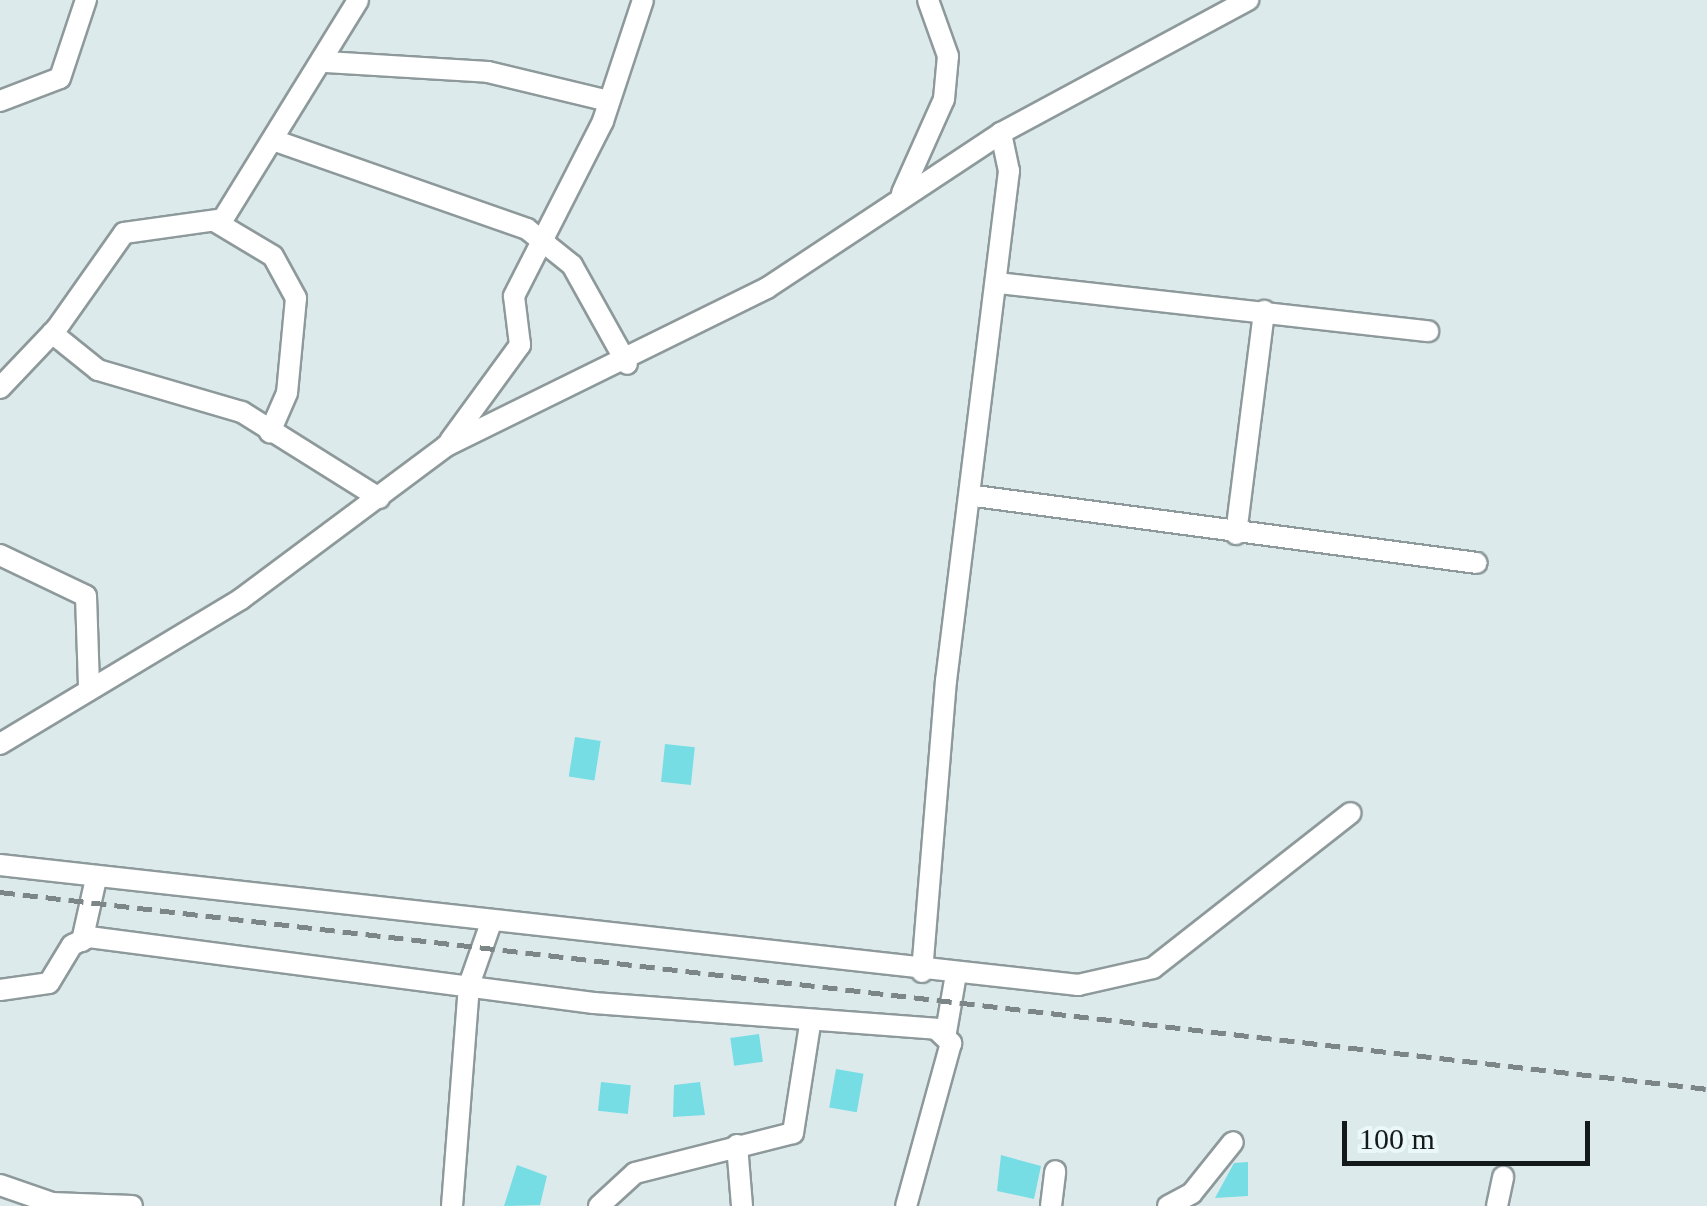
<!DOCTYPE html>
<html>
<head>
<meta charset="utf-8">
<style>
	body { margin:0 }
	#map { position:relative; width:1707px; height:1206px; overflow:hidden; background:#ddeaeb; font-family:"Times New Roman",serif }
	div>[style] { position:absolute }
	.building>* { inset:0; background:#76dde5; transform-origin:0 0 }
	.roads { filter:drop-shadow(2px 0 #8d999a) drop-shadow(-2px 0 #8d999a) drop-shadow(0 2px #8d999a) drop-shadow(0 -2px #8d999a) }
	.street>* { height:20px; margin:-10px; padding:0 10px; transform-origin:10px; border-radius:10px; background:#fff }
	.rail>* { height:5px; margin-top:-2.5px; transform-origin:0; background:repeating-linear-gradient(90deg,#7d8687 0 15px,transparent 0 23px) }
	span { translate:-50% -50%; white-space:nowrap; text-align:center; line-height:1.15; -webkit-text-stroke:9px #eaf8f9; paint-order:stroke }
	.scale { position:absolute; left:1342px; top:1121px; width:248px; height:45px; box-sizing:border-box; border:5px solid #141919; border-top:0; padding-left:12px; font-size:30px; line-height:35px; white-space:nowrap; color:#141919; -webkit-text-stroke:8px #eaf8f9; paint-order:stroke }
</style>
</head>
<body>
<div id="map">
	<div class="building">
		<div style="left:575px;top:737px;width:26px;height:40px;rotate:9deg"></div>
		<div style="left:665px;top:744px;width:30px;height:38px;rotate:6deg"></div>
		<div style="left:759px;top:1034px;width:28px;height:29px;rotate:82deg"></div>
		<div style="left:836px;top:1069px;width:28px;height:39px;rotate:10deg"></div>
		<div style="left:601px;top:1082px;width:30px;height:29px;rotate:6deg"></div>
		<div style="clip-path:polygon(700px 1082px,705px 1115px,673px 1117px,674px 1085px)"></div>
		<div style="clip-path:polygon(1001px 1155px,1041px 1166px,1034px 1199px,997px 1191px)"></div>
		<div style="clip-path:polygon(1248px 1162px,1248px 1196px,1215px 1198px,1234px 1163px)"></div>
		<div style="clip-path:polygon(517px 1165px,547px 1176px,540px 1205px,504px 1206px)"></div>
	</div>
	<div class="roads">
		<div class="street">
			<div style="left:326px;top:62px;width:162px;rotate:3.5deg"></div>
			<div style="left:488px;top:72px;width:124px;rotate:13.5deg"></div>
			<div style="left:0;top:101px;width:64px;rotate:-21deg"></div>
			<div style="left:60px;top:78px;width:82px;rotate:-71.6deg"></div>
			<div style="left:276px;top:141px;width:266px;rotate:19.3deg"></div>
			<div style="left:527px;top:229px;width:58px;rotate:38.7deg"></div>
			<div style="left:572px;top:265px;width:113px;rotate:60.9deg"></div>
			<div style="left:902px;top:193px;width:103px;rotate:-65.9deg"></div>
			<div style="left:944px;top:99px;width:43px;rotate:-84.7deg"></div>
			<div style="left:948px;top:56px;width:59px;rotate:-109.7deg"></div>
			<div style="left:216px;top:222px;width:66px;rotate:30.8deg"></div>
			<div style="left:273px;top:256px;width:48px;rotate:61.3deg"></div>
			<div style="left:296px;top:298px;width:95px;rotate:95.4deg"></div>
			<div style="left:287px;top:393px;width:43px;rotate:113.6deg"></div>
			<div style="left:998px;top:283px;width:433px;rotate:6.4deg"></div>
			<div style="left:52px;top:333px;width:59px;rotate:38.8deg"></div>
			<div style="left:98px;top:370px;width:150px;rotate:16.3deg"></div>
			<div style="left:242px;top:412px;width:162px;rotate:32.1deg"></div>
			<div style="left:0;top:388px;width:83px;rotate:-46.5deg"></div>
			<div style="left:57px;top:328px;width:116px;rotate:-54.8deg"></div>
			<div style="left:124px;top:233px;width:100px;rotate:-8deg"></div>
			<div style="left:223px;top:219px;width:257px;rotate:-58.3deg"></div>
			<div style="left:450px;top:441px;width:119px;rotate:-53.9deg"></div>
			<div style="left:520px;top:345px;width:49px;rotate:-97deg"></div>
			<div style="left:514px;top:296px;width:196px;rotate:-63deg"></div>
			<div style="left:603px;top:121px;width:127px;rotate:-71.7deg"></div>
			<div style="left:975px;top:496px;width:506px;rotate:7.6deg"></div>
			<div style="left:1236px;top:534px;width:225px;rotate:-82.8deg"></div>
			<div style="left:0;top:555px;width:95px;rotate:25.5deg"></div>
			<div style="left:86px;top:596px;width:92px;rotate:88.1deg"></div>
			<div style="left:0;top:744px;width:281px;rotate:-31deg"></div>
			<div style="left:241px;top:599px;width:256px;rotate:-36.7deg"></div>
			<div style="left:446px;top:446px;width:358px;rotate:-26.2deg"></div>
			<div style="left:767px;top:288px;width:281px;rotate:-33.5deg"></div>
			<div style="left:1001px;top:133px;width:281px;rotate:-28.3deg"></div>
			<div style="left:0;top:865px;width:1085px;rotate:6.35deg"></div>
			<div style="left:1078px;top:985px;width:77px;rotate:-12.8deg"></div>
			<div style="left:1153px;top:968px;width:251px;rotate:-38.1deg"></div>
			<div style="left:82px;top:941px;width:64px;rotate:-77.3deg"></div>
			<div style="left:922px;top:972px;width:292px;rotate:-85.3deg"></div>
			<div style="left:946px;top:681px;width:514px;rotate:-82.96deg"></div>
			<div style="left:1009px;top:171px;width:39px;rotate:-102deg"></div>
			<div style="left:0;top:990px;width:49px;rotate:-8.1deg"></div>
			<div style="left:49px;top:983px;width:44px;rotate:-58.8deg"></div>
			<div style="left:72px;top:945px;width:19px;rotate:-25deg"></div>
			<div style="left:89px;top:937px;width:509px;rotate:7.45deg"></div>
			<div style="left:594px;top:1003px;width:343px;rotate:4.3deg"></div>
			<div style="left:936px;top:1029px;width:21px;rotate:43deg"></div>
			<div style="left:951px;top:1043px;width:169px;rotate:105.4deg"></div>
			<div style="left:946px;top:1032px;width:59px;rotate:-80.2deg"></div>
			<div style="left:737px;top:1145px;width:61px;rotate:85.3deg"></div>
			<div style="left:0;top:1185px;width:55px;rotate:19.1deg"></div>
			<div style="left:52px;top:1203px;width:80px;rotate:2.1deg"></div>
			<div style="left:452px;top:1206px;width:222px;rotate:-85.6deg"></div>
			<div style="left:469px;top:985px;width:66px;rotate:-70.5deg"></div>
			<div style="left:599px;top:1206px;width:49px;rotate:-42.5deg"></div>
			<div style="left:635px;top:1173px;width:163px;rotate:-14.2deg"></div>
			<div style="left:793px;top:1133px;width:110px;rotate:-81.1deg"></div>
			<div style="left:1051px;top:1206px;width:35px;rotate:-83deg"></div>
			<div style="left:1168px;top:1206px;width:27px;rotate:-28deg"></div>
			<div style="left:1192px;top:1193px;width:65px;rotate:-51.2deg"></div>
			<div style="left:1497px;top:1206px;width:30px;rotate:-78deg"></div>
		</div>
	</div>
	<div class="rail">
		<div style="left:0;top:892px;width:1718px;rotate:6.58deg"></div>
	</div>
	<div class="scale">100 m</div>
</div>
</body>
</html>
